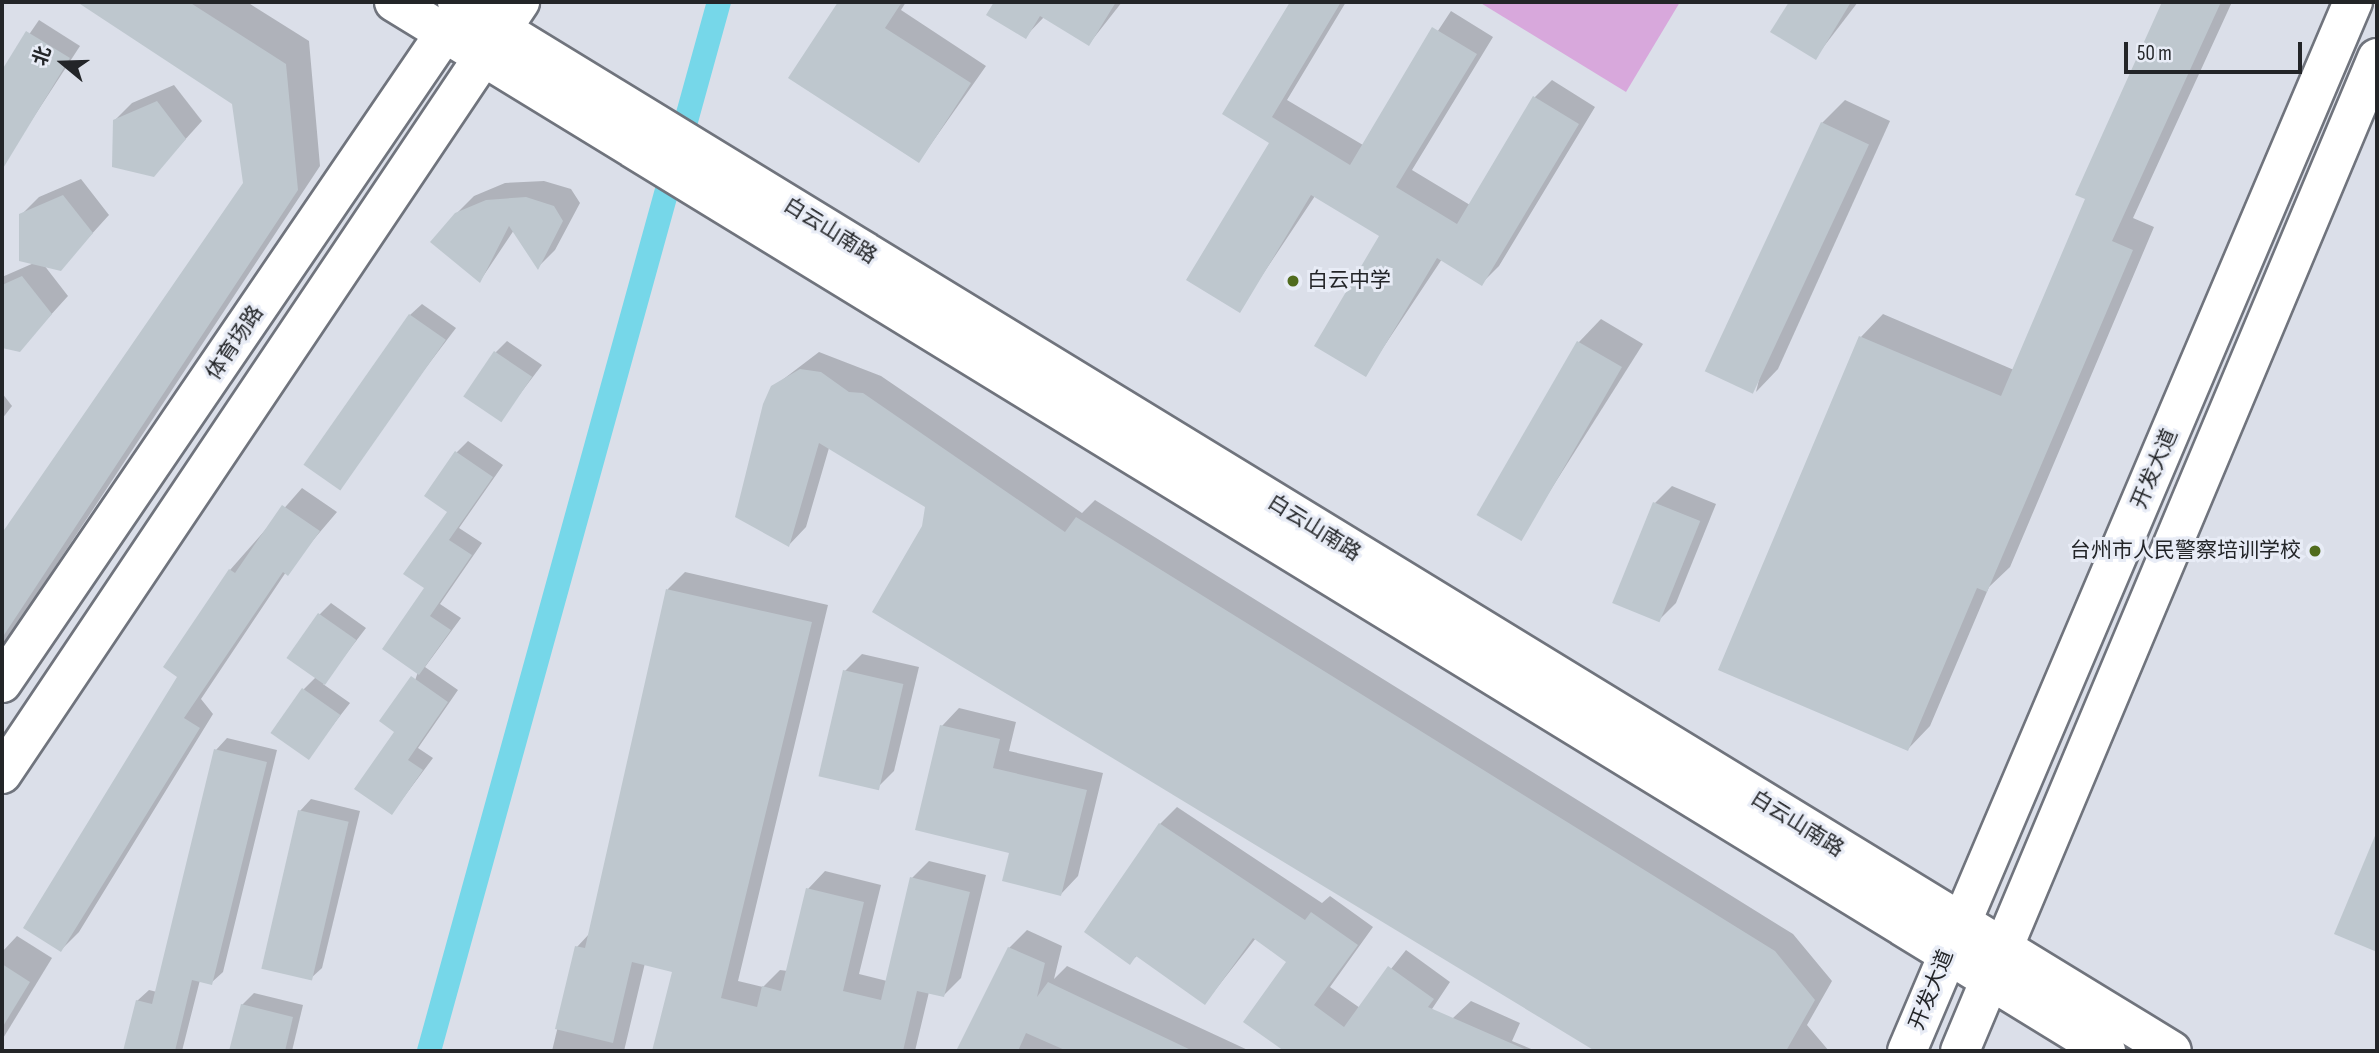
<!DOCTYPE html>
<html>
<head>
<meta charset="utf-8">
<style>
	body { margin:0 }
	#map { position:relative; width:2379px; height:1053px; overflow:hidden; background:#dbdfe9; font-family:"Sofia Sans Condensed","Noto Sans SC",sans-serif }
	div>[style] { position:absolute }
	.green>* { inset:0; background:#d8a8dc }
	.shadow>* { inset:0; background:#0003 }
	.canal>* { height:24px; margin:-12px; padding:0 12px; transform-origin:12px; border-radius:12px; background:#76d7e9 }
	.building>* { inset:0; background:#bec7ce; transform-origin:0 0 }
	.roads { filter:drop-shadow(2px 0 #70747d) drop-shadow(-2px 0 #70747d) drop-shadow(0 2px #70747d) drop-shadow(0 -2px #70747d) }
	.secondary>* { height:38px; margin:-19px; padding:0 19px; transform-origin:19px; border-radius:19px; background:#fff }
	.primary>* { height:38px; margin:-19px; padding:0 19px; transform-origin:19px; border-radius:19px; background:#fff }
	.dots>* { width:19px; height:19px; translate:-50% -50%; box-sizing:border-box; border:4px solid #e8ecf6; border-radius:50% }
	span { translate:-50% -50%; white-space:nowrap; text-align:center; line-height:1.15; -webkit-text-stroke:6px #e8ecf6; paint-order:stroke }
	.street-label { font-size:21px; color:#232528 }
	.poi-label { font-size:21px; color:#232528 }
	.left { translate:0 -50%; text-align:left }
	.right { translate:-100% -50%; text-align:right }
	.frame { position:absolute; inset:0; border:4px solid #232528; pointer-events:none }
	.north { position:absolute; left:28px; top:28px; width:70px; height:70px; -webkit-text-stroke:5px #e8ecf6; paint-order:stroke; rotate:289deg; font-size:19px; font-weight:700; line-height:28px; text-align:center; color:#232528 }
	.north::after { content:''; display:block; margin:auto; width:24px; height:32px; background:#232528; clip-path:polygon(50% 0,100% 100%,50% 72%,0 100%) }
	.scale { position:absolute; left:2124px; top:42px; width:178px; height:32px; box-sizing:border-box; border:4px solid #232528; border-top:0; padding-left:9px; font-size:21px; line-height:24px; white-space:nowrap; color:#232528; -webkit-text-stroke:5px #e8ecf6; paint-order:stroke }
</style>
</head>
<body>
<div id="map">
	<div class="green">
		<div style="clip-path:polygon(1479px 2px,1680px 2px,1626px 92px)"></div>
	</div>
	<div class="shadow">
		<div style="clip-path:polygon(80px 2px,247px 2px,309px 41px,320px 166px,2px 647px,2px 536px,245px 184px,234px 103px)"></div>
		<div style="clip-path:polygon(840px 2px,906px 2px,901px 10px,986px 66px,919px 161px,791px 77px)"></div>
		<div style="clip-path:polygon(996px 2px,1122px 2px,1089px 44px,1044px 17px,1025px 37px,989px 14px)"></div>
		<div style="clip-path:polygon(1292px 2px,1346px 2px,1287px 100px,1363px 145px,1451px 11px,1493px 37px,1412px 170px,1470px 205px,1535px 97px,1552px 80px,1595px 107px,1499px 266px,1482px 283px,1442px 259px,1365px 375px,1382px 235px,1315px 196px,1239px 310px,1271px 143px,1224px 114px)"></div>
		<div style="clip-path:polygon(1791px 2px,1858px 2px,1815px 58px,1772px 31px)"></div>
		<div style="clip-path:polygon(2164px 2px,2232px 2px,2133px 218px,2154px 227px,2010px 567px,1989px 587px,1930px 726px,1908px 749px,1861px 337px,1883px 314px,2014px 370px,2087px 198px,2077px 194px)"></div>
		<div style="clip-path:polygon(39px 20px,80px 46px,5px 161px,2px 74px)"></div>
		<div style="clip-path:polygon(174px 85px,202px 121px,153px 175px,114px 121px,132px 103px)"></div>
		<div style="clip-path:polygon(1845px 100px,1890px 121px,1778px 369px,1756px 392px,1822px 123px)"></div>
		<div style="clip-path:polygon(81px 179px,109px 215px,60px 269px,44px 265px,68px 296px,19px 350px,2px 346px,2px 277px,34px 263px,21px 215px,39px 197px)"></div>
		<div style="clip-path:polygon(544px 181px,571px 189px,580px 203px,555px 250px,538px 267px,514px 230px,480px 281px,456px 214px,474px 196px,505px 183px)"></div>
		<div style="clip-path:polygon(422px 304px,456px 328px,336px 486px,410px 315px)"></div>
		<div style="clip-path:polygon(1601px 319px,1643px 344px,1536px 513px,1514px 536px,1579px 342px)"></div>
		<div style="clip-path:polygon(507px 341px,542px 365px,500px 420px,496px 352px)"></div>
		<div style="clip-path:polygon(819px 352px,881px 376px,1082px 513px,1095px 500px,1793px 934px,1832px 981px,1807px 1025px,1829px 1051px,1598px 1051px,1472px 975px,924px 527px,927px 506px,829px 448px,806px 527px,789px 545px,773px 387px)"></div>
		<div style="clip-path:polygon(2px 393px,12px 406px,2px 419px)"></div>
		<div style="clip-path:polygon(468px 441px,503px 465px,459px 528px,482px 543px,440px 604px,461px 618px,425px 667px,458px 690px,418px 748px,433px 758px,392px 813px,397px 731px,418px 672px,426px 588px,449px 511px,457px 452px)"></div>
		<div style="clip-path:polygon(1672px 486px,1716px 504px,1676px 603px,1659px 620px,1655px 503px)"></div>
		<div style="clip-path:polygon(302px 488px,337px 512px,286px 572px,201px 699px,213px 714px,79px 932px,61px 950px,230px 570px)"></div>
		<div style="clip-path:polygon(685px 572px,828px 605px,738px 981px,763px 987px,780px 970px,788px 971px,808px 889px,825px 871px,881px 885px,859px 974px,887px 981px,912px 878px,929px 861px,986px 875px,961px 978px,944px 995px,929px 992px,915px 1051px,654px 1051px,674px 970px,645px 963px,624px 1051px,552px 1051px,577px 947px,590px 933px,613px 842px,668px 589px)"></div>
		<div style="clip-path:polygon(331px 603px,366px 628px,323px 684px,350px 703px,308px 757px,304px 689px,316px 677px,319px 615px)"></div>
		<div style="clip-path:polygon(862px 654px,919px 667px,894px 771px,877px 788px,845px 671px)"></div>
		<div style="clip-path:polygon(959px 708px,1016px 722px,1009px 751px,1103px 773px,1078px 876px,1061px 894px,1011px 852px,942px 726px)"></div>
		<div style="clip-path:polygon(227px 738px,277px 750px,223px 972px,211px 983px,200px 980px,182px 1051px,125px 1051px,137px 1001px,149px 990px,157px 992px,216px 750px)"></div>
		<div style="clip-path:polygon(311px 799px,360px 811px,322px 968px,310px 979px,300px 811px)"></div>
		<div style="clip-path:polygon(1177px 807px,1322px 903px,1330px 896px,1373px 927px,1330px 987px,1360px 1008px,1406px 950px,1450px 982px,1404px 1051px,1289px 1051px,1246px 1022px,1289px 962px,1256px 938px,1205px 1003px,1138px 955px,1130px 962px,1160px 824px)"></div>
		<div style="clip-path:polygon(2377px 834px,2377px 948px,2375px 950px,2336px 934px)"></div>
		<div style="clip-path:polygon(1027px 930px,1062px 946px,1054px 979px,1067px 966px,1250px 1051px,960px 1051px,1009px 948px)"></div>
		<div style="clip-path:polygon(17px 936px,52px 958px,2px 1040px,2px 952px)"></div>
		<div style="clip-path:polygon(254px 993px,303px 1005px,292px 1051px,231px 1051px,242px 1005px)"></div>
		<div style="clip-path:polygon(1471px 1001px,1520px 1023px,1512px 1041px,1536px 1051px,1441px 1051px,1453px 1018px)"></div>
	</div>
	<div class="canal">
		<div style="left:429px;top:1051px;width:1088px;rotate:-74.55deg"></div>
	</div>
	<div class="building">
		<div style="clip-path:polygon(77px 2px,189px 2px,286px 64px,298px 190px,2px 638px,2px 533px,243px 183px,232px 104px)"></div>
		<div style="clip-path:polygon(838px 2px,902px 2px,885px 28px,971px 83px,919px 163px,788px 78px)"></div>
		<div style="clip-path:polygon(994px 2px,1116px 2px,1089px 46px,1040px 16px,1026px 39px,986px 15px)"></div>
		<div style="clip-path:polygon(1290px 2px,1341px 2px,1272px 117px,1350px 165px,1432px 27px,1477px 54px,1396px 187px,1457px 224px,1533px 96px,1579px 124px,1482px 286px,1437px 258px,1366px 377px,1314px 346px,1379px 236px,1311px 195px,1240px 313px,1186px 280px,1269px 143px,1222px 114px)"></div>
		<div style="clip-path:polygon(1789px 2px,1851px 2px,1816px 60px,1770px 32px)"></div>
		<div style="clip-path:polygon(2162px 2px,2221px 2px,2112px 241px,2133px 250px,1987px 592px,1977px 588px,1908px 751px,1718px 670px,1859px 336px,2001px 396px,2085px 199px,2075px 195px)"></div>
		<div style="clip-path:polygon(26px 31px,70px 58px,2px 170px,2px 70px)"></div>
		<div style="clip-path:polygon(157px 101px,186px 139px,154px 177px,112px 167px,113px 120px)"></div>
		<div style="left:1821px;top:122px;width:53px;height:275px;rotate:25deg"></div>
		<div style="clip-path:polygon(63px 195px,93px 233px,61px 271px,19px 261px,19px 214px)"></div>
		<div style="clip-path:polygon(526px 197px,554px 206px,563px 221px,538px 270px,509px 226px,480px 283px,430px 242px,455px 213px,486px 200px)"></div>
		<div style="clip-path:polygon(22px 276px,52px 314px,20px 352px,2px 348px,2px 285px)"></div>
		<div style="left:409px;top:314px;width:45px;height:184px;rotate:35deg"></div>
		<div style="left:1577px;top:341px;width:52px;height:201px;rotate:30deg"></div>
		<div style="left:494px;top:351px;width:46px;height:55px;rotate:34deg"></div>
		<div style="clip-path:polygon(800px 369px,821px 372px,849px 392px,863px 393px,1065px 532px,1076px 517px,1775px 951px,1815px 1000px,1786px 1051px,1595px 1051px,872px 612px,922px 526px,925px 507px,819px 443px,789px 547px,735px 517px,763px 404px,771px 386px)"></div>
		<div style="clip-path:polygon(455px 451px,493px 477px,449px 540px,472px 555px,430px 616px,451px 630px,419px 675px,382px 649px,424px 588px,403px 574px,447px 512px,424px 496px)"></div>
		<div style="left:1653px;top:502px;width:51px;height:109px;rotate:22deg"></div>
		<div style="clip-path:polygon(282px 505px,320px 531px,288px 576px,283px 572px,184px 718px,200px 728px,61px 952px,23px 928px,177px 677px,163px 667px,229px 569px,235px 573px)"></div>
		<div style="clip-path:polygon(666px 589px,812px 622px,721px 998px,757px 1007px,762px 986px,781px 991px,806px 888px,864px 902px,843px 991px,881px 1000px,910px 877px,970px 892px,944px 997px,917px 991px,903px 1051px,652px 1051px,672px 972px,632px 962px,613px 1043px,555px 1029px,575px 946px,585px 948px)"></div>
		<div style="left:318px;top:613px;width:47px;height:55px;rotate:35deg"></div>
		<div style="left:843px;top:670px;width:62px;height:109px;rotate:13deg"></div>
		<div style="clip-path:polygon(411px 676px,448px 702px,408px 760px,423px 770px,392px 815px,354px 789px,394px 732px,379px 721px)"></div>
		<div style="left:302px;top:688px;width:47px;height:55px;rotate:35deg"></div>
		<div style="clip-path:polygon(940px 725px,1000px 739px,993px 768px,1087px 790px,1061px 896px,1002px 881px,1009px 853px,915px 830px)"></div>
		<div style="clip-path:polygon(214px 749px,267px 762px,212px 985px,192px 980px,175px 1051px,123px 1051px,136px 1000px,152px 1004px)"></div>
		<div style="left:298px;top:810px;width:52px;height:163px;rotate:13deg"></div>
		<div style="clip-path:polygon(1159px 823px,1305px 920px,1311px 912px,1358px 945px,1314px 1005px,1344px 1027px,1388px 966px,1434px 999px,1428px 1007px,1529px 1051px,1284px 1051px,1243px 1022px,1286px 962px,1253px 938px,1205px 1005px,1136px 956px,1130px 965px,1084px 932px)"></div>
		<div style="clip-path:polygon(2377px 831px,2377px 952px,2334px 934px)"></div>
		<div style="clip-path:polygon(1008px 947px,1045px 963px,1037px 997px,1048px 982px,1193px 1051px,1067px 1051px,1026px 1033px,1018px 1051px,956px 1051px)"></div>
		<div style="clip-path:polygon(2px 964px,30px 982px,2px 1028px)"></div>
		<div style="clip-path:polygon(241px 1004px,293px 1017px,285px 1051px,229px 1051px)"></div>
	</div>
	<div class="roads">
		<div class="secondary">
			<div style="left:394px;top:2px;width:2008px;rotate:31.5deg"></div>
			<div style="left:457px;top:2px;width:2010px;rotate:31.45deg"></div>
			<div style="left:2px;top:683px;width:812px;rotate:-55.74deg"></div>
			<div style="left:2px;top:774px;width:930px;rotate:-56.14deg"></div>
		</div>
		<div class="primary">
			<div style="left:1907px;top:1051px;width:1140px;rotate:-66.97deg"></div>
			<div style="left:1960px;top:1051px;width:1077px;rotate:-67.22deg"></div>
		</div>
	</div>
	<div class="dots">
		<div style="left:1293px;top:281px;background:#506b1d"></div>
		<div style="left:2315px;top:551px;background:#506b1d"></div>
	</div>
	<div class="street-label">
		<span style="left:830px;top:231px;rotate:32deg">白云山南路</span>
		<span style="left:235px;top:343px;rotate:-56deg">体育场路</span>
		<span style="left:2155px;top:469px;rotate:-67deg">开发大道</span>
		<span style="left:1314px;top:528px;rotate:32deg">白云山南路</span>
		<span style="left:1797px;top:824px;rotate:32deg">白云山南路</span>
		<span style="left:1932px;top:990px;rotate:-68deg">开发大道</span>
	</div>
	<div class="poi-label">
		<span class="left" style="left:1307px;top:281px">白云中学</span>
		<span class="right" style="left:2301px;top:551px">台州市人民警察培训学校</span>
	</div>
	<div class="frame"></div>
	<div class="north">北</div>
	<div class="scale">50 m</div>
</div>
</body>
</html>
